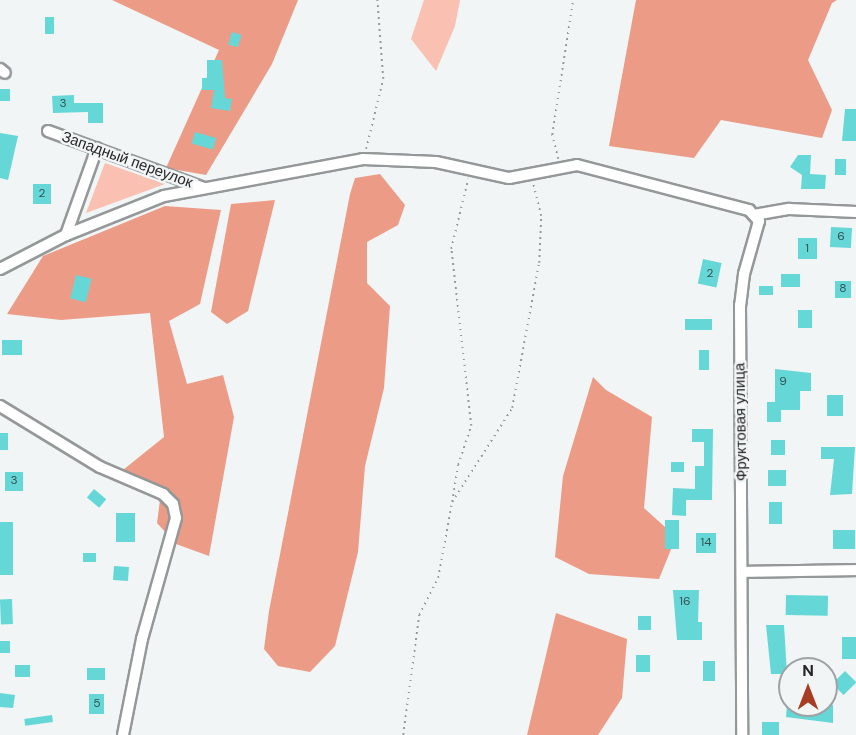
<!DOCTYPE html>
<html>
<head>
<meta charset="utf-8">
<style>
	body { margin:0 }
	#map { position:relative; width:856px; height:735px; overflow:hidden; background:#f1f5f5; font-family:"DM Sans",sans-serif }
	div>[style] { position:absolute }
	.green>* { inset:0; background:#fac0b1 }
	.forest>* { inset:0; background:#ec9b86 }
	.building>* { inset:0; background:#66d7d7; transform-origin:0 0 }
	.path>* { height:1.5px; margin-top:-0.75px; transform-origin:0; background:repeating-linear-gradient(90deg,#979a9a 0 1.5px,transparent 0 6px) }
	.roads { filter:drop-shadow(2px 0 #959898) drop-shadow(-2px 0 #959898) drop-shadow(0 2px #959898) drop-shadow(0 -2px #959898) }
	.minor>* { height:10px; margin:-5px; padding:0 5px; transform-origin:5px; border-radius:5px; background:#fff }
	span { translate:-50% -50%; white-space:nowrap; text-align:center; line-height:1.15; -webkit-text-stroke:5px #f1f5f5; paint-order:stroke }
	.number-label { font-size:12px; color:#355252 }
	.number-label span { -webkit-text-stroke-width:0 }
	.street-label { font-size:15px; color:#252626 }
	.north { position:absolute; left:778px; top:657px; width:60px; height:60px; box-sizing:border-box; background:#f1f5f5; border:2px solid #9fa2a2; border-radius:50%; rotate:0deg; font-size:16px; font-weight:700; line-height:24px; text-align:center; color:#252626 }
	.north::after { content:''; display:block; margin:auto; width:21px; height:27px; background:#a73e24; clip-path:polygon(50% 0,100% 100%,50% 72%,0 100%) }
</style>
</head>
<body>
<div id="map">
	<div class="green">
		<div style="clip-path:polygon(424px 0,460px 0,455px 26px,436px 71px,411px 39px)"></div>
		<div style="clip-path:polygon(105px 163px,165px 184px,86px 213px)"></div>
	</div>
	<div class="forest">
		<div style="clip-path:polygon(112px 0,298px 0,272px 64px,206px 175px,166px 168px,219px 50px)"></div>
		<div style="clip-path:polygon(636px 0,837px 0,832px 3px,808px 60px,832px 110px,822px 138px,721px 120px,694px 158px,609px 146px)"></div>
		<div style="clip-path:polygon(380px 174px,405px 205px,398px 225px,367px 242px,367px 283px,390px 306px,384px 388px,365px 466px,358px 552px,335px 646px,310px 672px,278px 666px,264px 649px,269px 611px,350px 194px,355px 178px)"></div>
		<div style="clip-path:polygon(275px 200px,248px 311px,227px 324px,211px 312px,231px 204px)"></div>
		<div style="clip-path:polygon(165px 206px,221px 210px,200px 304px,169px 321px,187px 384px,223px 375px,234px 417px,209px 556px,176px 544px,157px 523px,160px 500px,139px 489px,123px 470px,164px 437px,150px 313px,61px 320px,7px 314px,43px 256px)"></div>
		<div style="clip-path:polygon(593px 377px,606px 390px,652px 417px,644px 508px,676px 537px,659px 579px,589px 574px,555px 557px,563px 476px)"></div>
		<div style="clip-path:polygon(556px 613px,627px 639px,622px 698px,598px 735px,527px 735px)"></div>
	</div>
	<div class="building">
		<div style="left:45px;top:17px;width:9px;height:17px"></div>
		<div style="left:232px;top:32px;width:10px;height:13px;rotate:17deg"></div>
		<div style="clip-path:polygon(207px 60px,222px 60px,225px 98px,232px 99px,230px 111px,211px 108px,214px 90px,202px 90px,202px 78px,207px 78px)"></div>
		<div style="left:0;top:89px;width:10px;height:12px"></div>
		<div style="clip-path:polygon(74px 95px,74px 103px,103px 103px,103px 123px,88px 123px,88px 112px,53px 113px,52px 96px)"></div>
		<div style="clip-path:polygon(845px 109px,856px 109px,856px 141px,842px 141px)"></div>
		<div style="left:195px;top:132px;width:22px;height:12px;rotate:16deg"></div>
		<div style="clip-path:polygon(0 133px,18px 136px,8px 180px,0 178px)"></div>
		<div style="clip-path:polygon(798px 155px,811px 155px,810px 174px,826px 175px,825px 189px,801px 189px,802px 175px,790px 167px)"></div>
		<div style="left:835px;top:159px;width:11px;height:16px"></div>
		<div style="left:33px;top:184px;width:18px;height:20px"></div>
		<div style="left:831px;top:227px;width:21px;height:20px;rotate:3deg"></div>
		<div style="left:798px;top:238px;width:19px;height:21px"></div>
		<div style="left:703px;top:259px;width:19px;height:25px;rotate:12deg"></div>
		<div style="left:781px;top:274px;width:19px;height:13px"></div>
		<div style="left:76px;top:275px;width:16px;height:24px;rotate:14deg"></div>
		<div style="left:835px;top:281px;width:16px;height:17px"></div>
		<div style="left:759px;top:286px;width:14px;height:9px"></div>
		<div style="left:798px;top:310px;width:14px;height:18px"></div>
		<div style="left:685px;top:319px;width:27px;height:11px"></div>
		<div style="left:2px;top:340px;width:20px;height:15px"></div>
		<div style="left:699px;top:350px;width:10px;height:20px"></div>
		<div style="clip-path:polygon(775px 369px,811px 373px,811px 391px,800px 391px,800px 410px,781px 410px,781px 422px,767px 422px,767px 402px,775px 402px)"></div>
		<div style="left:827px;top:395px;width:16px;height:21px"></div>
		<div style="clip-path:polygon(692px 429px,713px 429px,712px 500px,686px 500px,686px 516px,672px 515px,673px 488px,695px 489px,695px 466px,704px 466px,704px 442px,692px 442px)"></div>
		<div style="left:0;top:433px;width:8px;height:17px"></div>
		<div style="left:771px;top:440px;width:14px;height:15px"></div>
		<div style="clip-path:polygon(821px 447px,855px 447px,852px 494px,830px 495px,834px 459px,821px 459px)"></div>
		<div style="left:671px;top:462px;width:13px;height:10px"></div>
		<div style="left:768px;top:470px;width:18px;height:16px"></div>
		<div style="left:5px;top:472px;width:18px;height:19px"></div>
		<div style="left:94px;top:489px;width:16px;height:11px;rotate:40deg"></div>
		<div style="left:769px;top:502px;width:13px;height:22px"></div>
		<div style="left:116px;top:513px;width:19px;height:29px"></div>
		<div style="left:665px;top:520px;width:14px;height:29px"></div>
		<div style="left:0;top:522px;width:13px;height:53px"></div>
		<div style="left:833px;top:530px;width:22px;height:19px"></div>
		<div style="left:696px;top:533px;width:20px;height:20px"></div>
		<div style="left:83px;top:553px;width:13px;height:9px"></div>
		<div style="left:114px;top:566px;width:15px;height:14px;rotate:4deg"></div>
		<div style="clip-path:polygon(673px 590px,699px 590px,698px 622px,702px 622px,702px 640px,677px 640px)"></div>
		<div style="left:786px;top:595px;width:42px;height:20px;rotate:1deg"></div>
		<div style="left:12px;top:599px;width:25px;height:12px;rotate:88deg"></div>
		<div style="left:638px;top:616px;width:13px;height:14px"></div>
		<div style="clip-path:polygon(766px 625px,784px 625px,787px 674px,771px 674px)"></div>
		<div style="left:842px;top:637px;width:14px;height:22px"></div>
		<div style="left:0;top:641px;width:10px;height:12px"></div>
		<div style="left:636px;top:655px;width:14px;height:17px"></div>
		<div style="left:703px;top:661px;width:12px;height:20px"></div>
		<div style="left:15px;top:665px;width:15px;height:12px"></div>
		<div style="left:87px;top:668px;width:18px;height:12px"></div>
		<div style="left:845px;top:671px;width:16px;height:18px;rotate:45deg"></div>
		<div style="clip-path:polygon(0 693px,15px 695px,13px 708px,0 707px)"></div>
		<div style="left:89px;top:694px;width:15px;height:20px"></div>
		<div style="clip-path:polygon(787px 705px,833px 705px,833px 723px,786px 717px)"></div>
		<div style="left:52px;top:715px;width:7px;height:28px;rotate:82deg"></div>
		<div style="left:762px;top:722px;width:17px;height:13px"></div>
	</div>
	<div class="path">
		<div style="left:366px;top:149px;width:72px;rotate:-76.3deg"></div>
		<div style="left:383px;top:79px;width:79px;rotate:-94.3deg"></div>
		<div style="left:558px;top:159px;width:25px;rotate:-104deg"></div>
		<div style="left:552px;top:135px;width:137px;rotate:-81.2deg"></div>
		<div style="left:452px;top:502px;width:37px;rotate:-81deg"></div>
		<div style="left:458px;top:465px;width:41px;rotate:-71.6deg"></div>
		<div style="left:471px;top:426px;width:178px;rotate:-96.4deg"></div>
		<div style="left:451px;top:249px;width:72px;rotate:-76.3deg"></div>
		<div style="left:403px;top:735px;width:121px;rotate:-82.4deg"></div>
		<div style="left:419px;top:615px;width:42px;rotate:-62.8deg"></div>
		<div style="left:438px;top:578px;width:77px;rotate:-79.6deg"></div>
		<div style="left:452px;top:502px;width:112px;rotate:-57.4deg"></div>
		<div style="left:512px;top:408px;width:147px;rotate:-79.5deg"></div>
		<div style="left:539px;top:263px;width:47px;rotate:-87.6deg"></div>
		<div style="left:541px;top:216px;width:34px;rotate:-104deg"></div>
	</div>
	<div class="roads">
		<div class="minor">
			<div style="left:0;top:69px;width:6px;rotate:39deg"></div>
			<div style="left:48px;top:131px;width:166px;rotate:20.1deg"></div>
			<div style="left:754px;top:215px;width:36px;rotate:-10deg"></div>
			<div style="left:789px;top:209px;width:67px;rotate:2.6deg"></div>
			<div style="left:66px;top:235px;width:92px;rotate:-70.4deg"></div>
			<div style="left:0;top:269px;width:74px;rotate:-27.3deg"></div>
			<div style="left:66px;top:235px;width:105px;rotate:-21.7deg"></div>
			<div style="left:164px;top:196px;width:202px;rotate:-10.5deg"></div>
			<div style="left:363px;top:159px;width:73px;rotate:2.4deg"></div>
			<div style="left:436px;top:162px;width:75px;rotate:12.4deg"></div>
			<div style="left:509px;top:178px;width:69px;rotate:-10.8deg"></div>
			<div style="left:577px;top:165px;width:178px;rotate:14.7deg"></div>
			<div style="left:749px;top:210px;width:15px;rotate:48deg"></div>
			<div style="left:759px;top:221px;width:55px;rotate:105.8deg"></div>
			<div style="left:744px;top:274px;width:31px;rotate:97deg"></div>
			<div style="left:740px;top:305px;width:430px;rotate:89.7deg"></div>
			<div style="left:0;top:406px;width:117px;rotate:31.4deg"></div>
			<div style="left:100px;top:467px;width:69px;rotate:23.2deg"></div>
			<div style="left:163px;top:494px;width:14px;rotate:45deg"></div>
			<div style="left:173px;top:504px;width:14px;rotate:78deg"></div>
			<div style="left:176px;top:518px;width:126px;rotate:105.7deg"></div>
			<div style="left:142px;top:639px;width:98px;rotate:101.2deg"></div>
			<div style="left:742px;top:572px;width:114px;rotate:-1deg"></div>
		</div>
	</div>
	<div class="number-label">
		<span style="left:63px;top:104px">3</span>
		<span style="left:42px;top:194px">2</span>
		<span style="left:841px;top:237px">6</span>
		<span style="left:807px;top:249px">1</span>
		<span style="left:710px;top:274px">2</span>
		<span style="left:843px;top:289px">8</span>
		<span style="left:783px;top:382px">9</span>
		<span style="left:14px;top:481px">3</span>
		<span style="left:706px;top:543px">14</span>
		<span style="left:685px;top:602px">16</span>
		<span style="left:97px;top:704px">5</span>
	</div>
	<div class="street-label">
		<span style="left:127px;top:160px;rotate:20deg">Западный переулок</span>
		<span style="left:741px;top:422px;rotate:-91deg">Фруктовая улица</span>
	</div>
	<div class="north">N</div>
</div>
</body>
</html>
